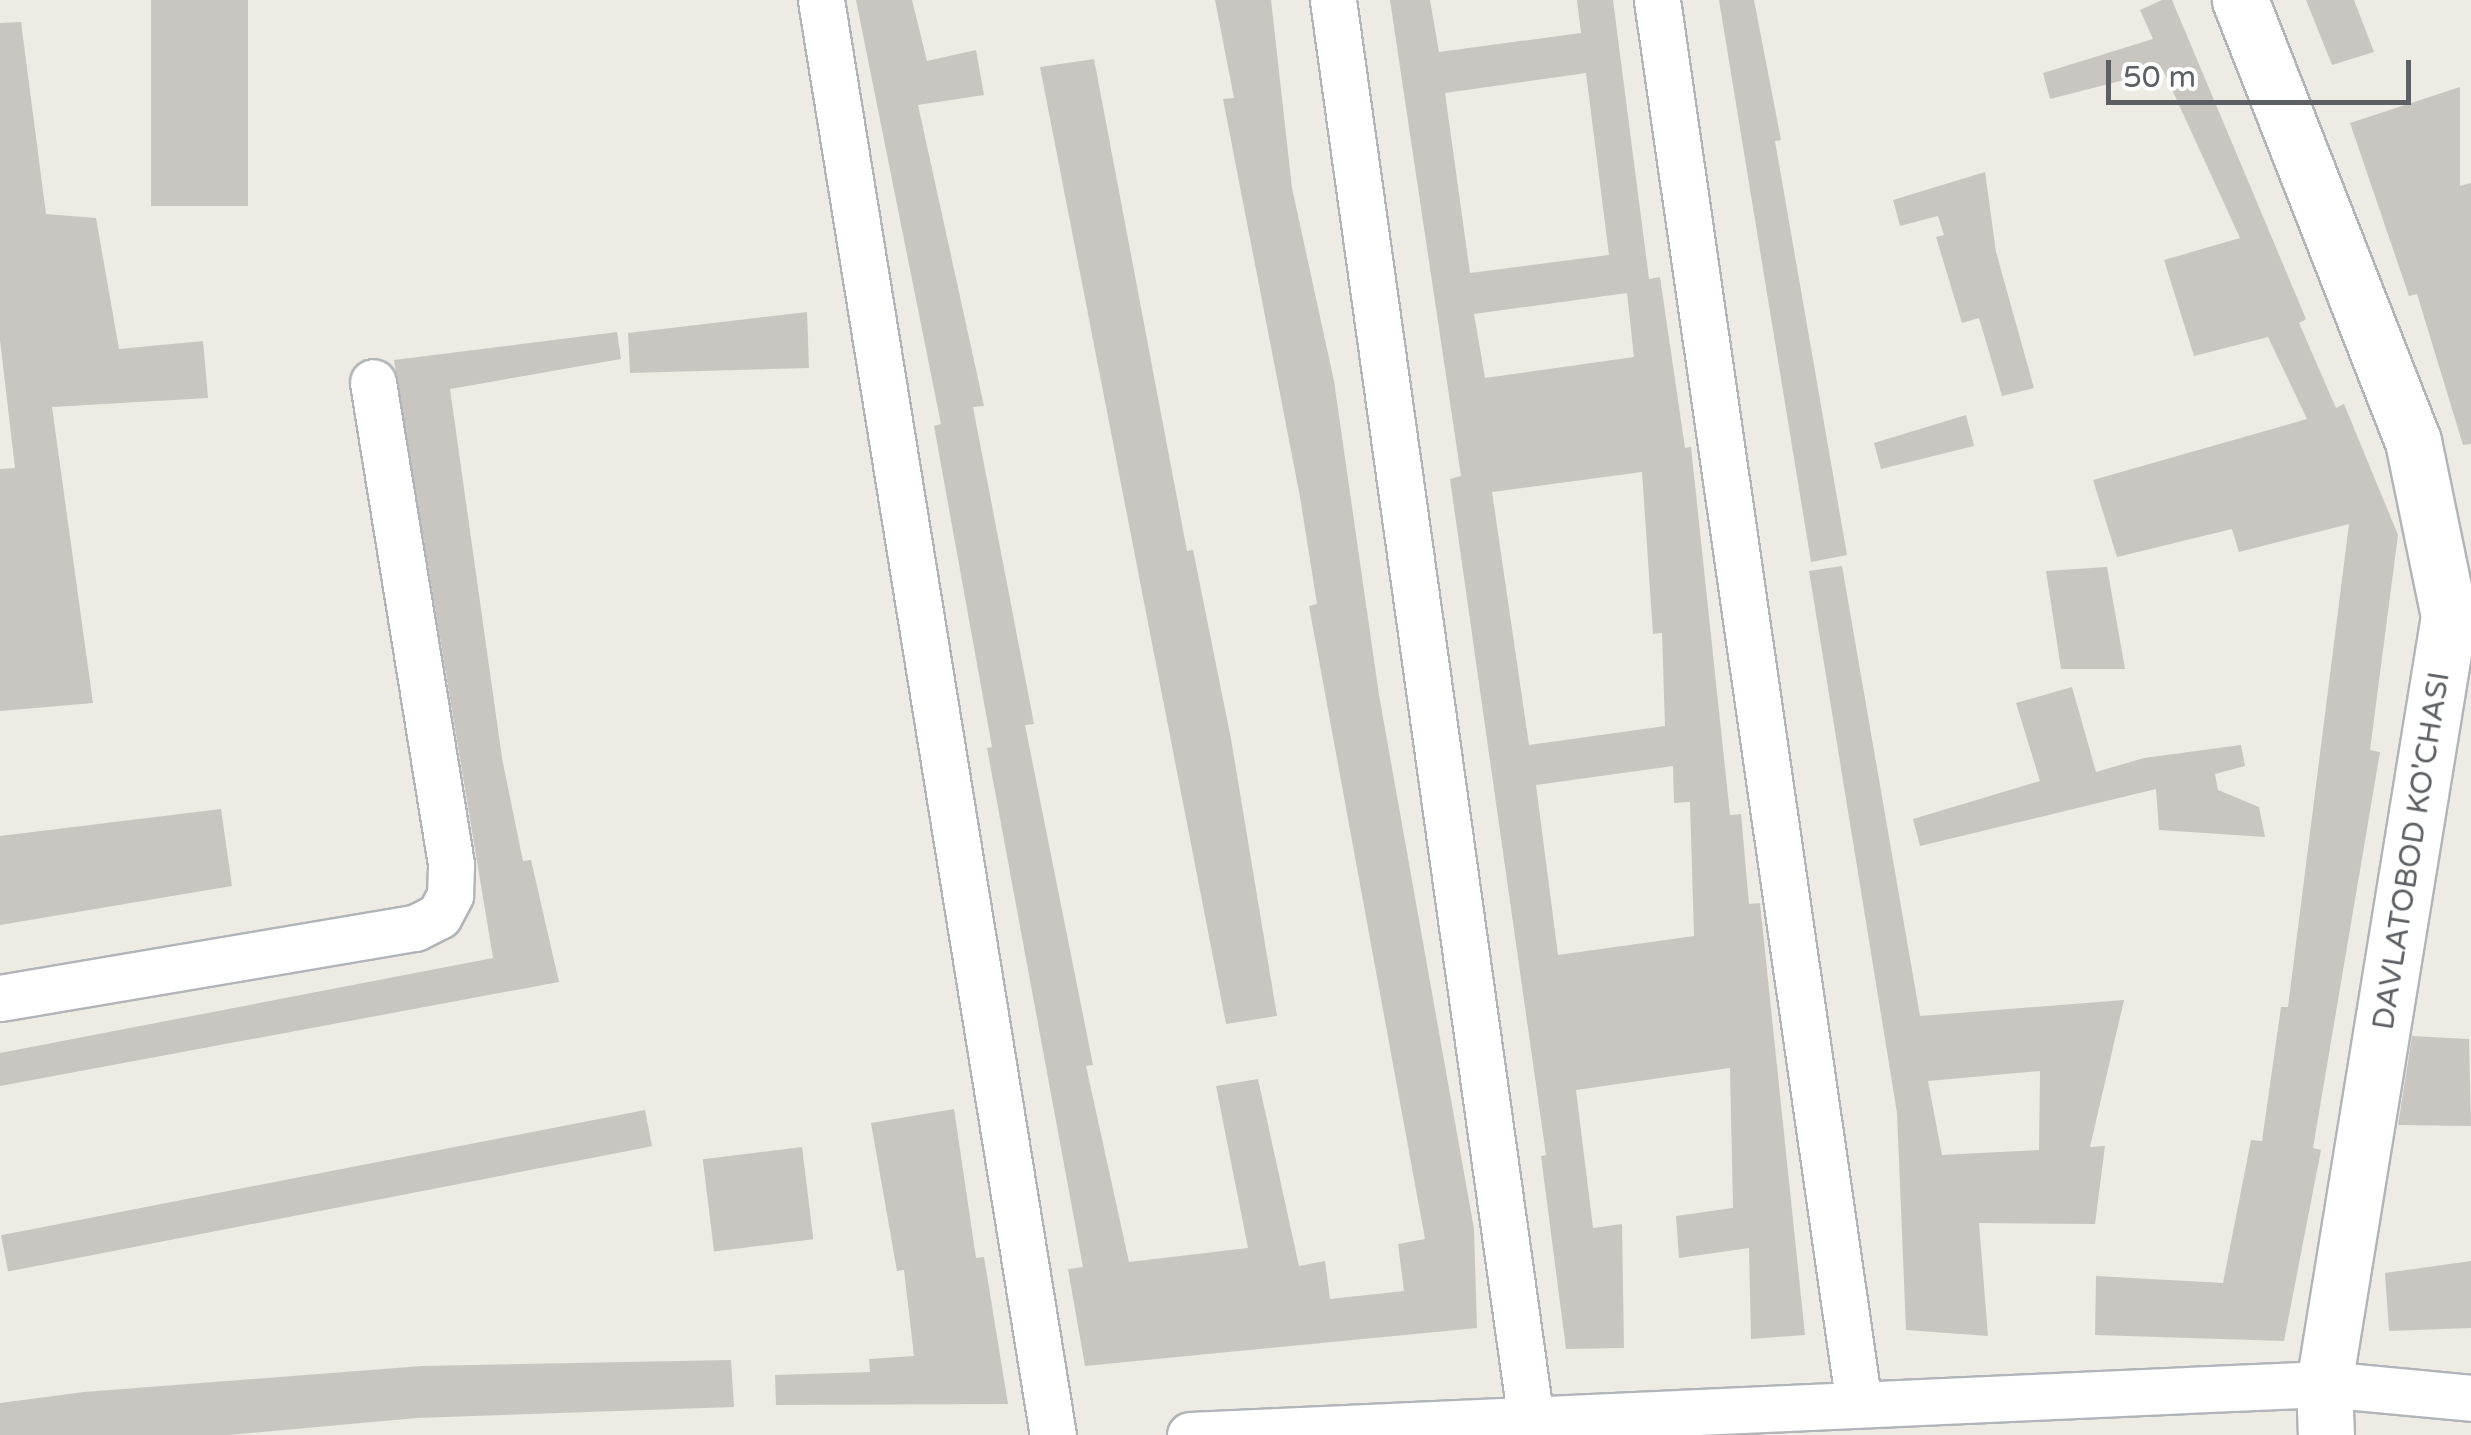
<!DOCTYPE html>
<html>
<head>
<meta charset="utf-8">
<style>
	body { margin:0 }
	#map { position:relative; width:2471px; height:1435px; overflow:hidden; background:#edebe4; font-family:"Varela Round",sans-serif }
	div>[style] { position:absolute }
	.building>* { inset:0; background:#c9c6c1; transform-origin:0 0 }
	.roads { filter:drop-shadow(2px 0 #b1b4b8) drop-shadow(-2px 0 #b1b4b8) drop-shadow(0 2px #b1b4b8) drop-shadow(0 -2px #b1b4b8) }
	.street>* { height:45px; margin:-22.5px; padding:0 22.5px; transform-origin:22.5px; border-radius:22.5px; background:#fff }
	.secondary>* { height:55px; margin:-27.5px; padding:0 27.5px; transform-origin:27.5px; border-radius:27.5px; background:#fff }
	span { translate:-50% -50%; white-space:nowrap; text-align:center; line-height:1.15; -webkit-text-stroke:9px #fff; paint-order:stroke }
	.street-label { font-size:30px; color:#5c5f63 }
	.scale { position:absolute; left:2106px; top:60px; width:305px; height:45px; box-sizing:border-box; border:5px solid #5c5f63; border-top:0; padding-left:12px; font-size:30px; line-height:35px; white-space:nowrap; color:#5c5f63; -webkit-text-stroke:8px #fff; paint-order:stroke }
</style>
</head>
<body>
<div id="map">
	<div class="building">
		<div style="left:151px;top:0;width:97px;height:206px"></div>
		<div style="clip-path:polygon(856px 0,912px 0,927px 61px,976px 50px,984px 95px,918px 105px,984px 406px,973px 407px,1034px 724px,1025px 725px,1093px 1065px,1086px 1066px,1129px 1262px,1248px 1248px,1216px 1086px,1258px 1079px,1299px 1266px,1325px 1261px,1330px 1299px,1404px 1291px,1398px 1244px,1425px 1239px,1309px 606px,1317px 604px,1300px 497px,1223px 99px,1234px 98px,1215px 0,1271px 0,1292px 188px,1334px 381px,1379px 695px,1474px 1229px,1477px 1328px,1085px 1366px,1068px 1269px,1083px 1267px,987px 748px,992px 747px,934px 426px,941px 424px)"></div>
		<div style="clip-path:polygon(evenodd,1390px 0,1430px 0,1439px 52px,1581px 33px,1577px 0,1613px 0,1649px 279px,1660px 277px,1685px 448px,1691px 447px,1730px 815px,1741px 814px,1749px 904px,1760px 903px,1805px 1335px,1751px 1339px,1749px 1248px,1679px 1258px,1676px 1216px,1733px 1208px,1730px 1068px,1576px 1090px,1593px 1228px,1622px 1224px,1624px 1348px,1566px 1349px,1541px 1156px,1546px 1155px,1450px 479px,1461px 476px,1390px 0,1586px 73px,1609px 255px,1470px 273px,1445px 93px,1586px 73px,1390px 0,1627px 293px,1634px 357px,1485px 378px,1474px 314px,1627px 293px,1390px 0,1642px 472px,1653px 634px,1662px 633px,1665px 726px,1529px 745px,1492px 492px,1642px 472px,1390px 0,1673px 766px,1674px 803px,1690px 802px,1694px 936px,1558px 955px,1536px 785px,1673px 766px)"></div>
		<div style="clip-path:polygon(1719px 0,1754px 0,1781px 140px,1775px 141px,1847px 555px,1811px 562px)"></div>
		<div style="clip-path:polygon(2162px 0,2172px 0,2306px 319px,2299px 323px,2336px 408px,2344px 404px,2398px 535px,2370px 750px,2380px 752px,2313px 1148px,2321px 1150px,2284px 1341px,2095px 1335px,2096px 1276px,2223px 1283px,2251px 1140px,2262px 1141px,2281px 1007px,2288px 1007px,2349px 524px,2239px 552px,2232px 529px,2117px 557px,2093px 480px,2307px 419px,2268px 337px,2194px 356px,2164px 260px,2240px 238px,2163px 70px,2050px 99px,2043px 73px,2153px 39px,2140px 10px)"></div>
		<div style="clip-path:polygon(2306px 0,2354px 0,2374px 52px,2332px 65px)"></div>
		<div style="clip-path:polygon(21px 22px,46px 214px,96px 218px,119px 349px,203px 341px,208px 398px,52px 407px,93px 703px,0 711px,0 469px,15px 468px,0 340px,0 23px)"></div>
		<div style="clip-path:polygon(1094px 59px,1187px 551px,1193px 550px,1231px 739px,1277px 1016px,1226px 1024px,1040px 67px)"></div>
		<div style="clip-path:polygon(2460px 87px,2460px 186px,2471px 183px,2471px 444px,2463px 445px,2417px 294px,2409px 296px,2350px 123px)"></div>
		<div style="clip-path:polygon(1985px 172px,1996px 252px,2034px 388px,2002px 396px,1979px 318px,1962px 323px,1936px 237px,1944px 235px,1938px 216px,1900px 226px,1893px 200px)"></div>
		<div style="clip-path:polygon(807px 312px,809px 368px,630px 373px,628px 333px)"></div>
		<div style="clip-path:polygon(617px 332px,621px 359px,450px 389px,502px 758px,523px 861px,531px 860px,559px 982px,0 1086px,0 1053px,493px 958px,394px 360px)"></div>
		<div style="clip-path:polygon(1966px 415px,1974px 446px,1881px 469px,1874px 443px)"></div>
		<div style="clip-path:polygon(evenodd,1842px 566px,1920px 1016px,2124px 1000px,2090px 1147px,2105px 1146px,2095px 1224px,1979px 1223px,1988px 1336px,1906px 1330px,1897px 1113px,1809px 571px,1842px 566px,2040px 1071px,2039px 1150px,1942px 1155px,1928px 1081px,2040px 1071px)"></div>
		<div style="clip-path:polygon(2107px 567px,2125px 669px,2061px 669px,2046px 571px)"></div>
		<div style="clip-path:polygon(2072px 687px,2096px 772px,2144px 758px,2241px 745px,2245px 766px,2215px 774px,2218px 790px,2259px 807px,2265px 837px,2159px 830px,2156px 789px,1920px 846px,1913px 819px,2040px 781px,2016px 703px)"></div>
		<div style="clip-path:polygon(221px 809px,232px 886px,0 925px,0 836px)"></div>
		<div style="clip-path:polygon(2412px 1036px,2469px 1039px,2471px 1126px,2398px 1125px)"></div>
		<div style="clip-path:polygon(954px 1109px,976px 1258px,984px 1257px,1008px 1404px,776px 1405px,775px 1375px,870px 1372px,869px 1359px,914px 1356px,904px 1270px,897px 1271px,871px 1123px)"></div>
		<div style="left:645px;top:1110px;width:37px;height:656px;rotate:79deg"></div>
		<div style="left:802px;top:1147px;width:93px;height:100px;rotate:83deg"></div>
		<div style="clip-path:polygon(2471px 1261px,2471px 1328px,2389px 1331px,2385px 1273px)"></div>
		<div style="clip-path:polygon(731px 1360px,734px 1407px,417px 1418px,228px 1435px,0 1435px,0 1403px,84px 1392px,422px 1366px)"></div>
	</div>
	<div class="roads">
		<div class="street">
			<div style="left:821px;top:0;width:1454px;rotate:80.82deg"></div>
			<div style="left:1333px;top:0;width:1449px;rotate:82.07deg"></div>
			<div style="left:1657px;top:0;width:1419px;rotate:81.82deg"></div>
			<div style="left:0;top:998px;width:421px;rotate:-9.6deg"></div>
			<div style="left:415px;top:928px;width:27px;rotate:-27deg"></div>
			<div style="left:439px;top:916px;width:24px;rotate:-62deg"></div>
			<div style="left:450px;top:895px;width:31px;rotate:-88deg"></div>
			<div style="left:451px;top:864px;width:488px;rotate:-99.2deg"></div>
			<div style="left:1190px;top:1435px;width:1135px;rotate:-2.58deg"></div>
			<div style="left:2324px;top:1384px;width:148px;rotate:5.4deg"></div>
		</div>
		<div class="secondary">
			<div style="left:2240px;top:0;width:474px;rotate:68.6deg"></div>
			<div style="left:2413px;top:441px;width:179px;rotate:78.4deg"></div>
			<div style="left:2449px;top:616px;width:778px;rotate:99.24deg"></div>
			<div style="left:2324px;top:1384px;width:51px;rotate:87.8deg"></div>
		</div>
	</div>
	<div class="street-label">
		<span style="left:2412px;top:851px;rotate:-81deg">DAVLATOBOD KO'CHASI</span>
	</div>
	<div class="scale">50 m</div>
</div>
</body>
</html>
